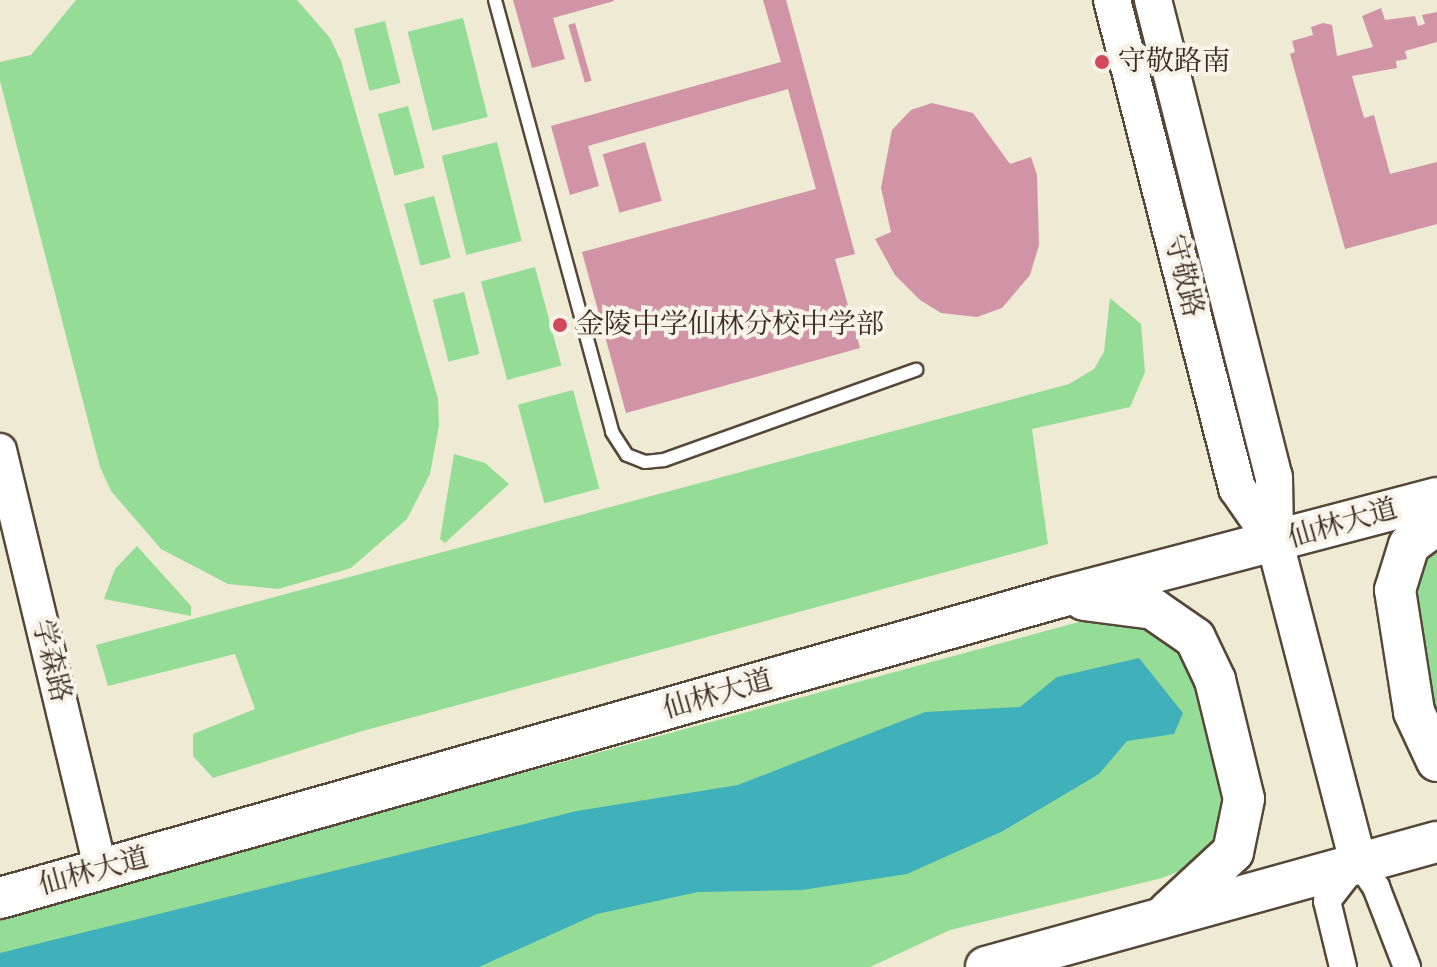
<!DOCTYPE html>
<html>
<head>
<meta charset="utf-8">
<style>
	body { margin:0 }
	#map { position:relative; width:1437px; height:967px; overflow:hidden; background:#efead3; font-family:"Libre Bodoni","Noto Serif SC",serif }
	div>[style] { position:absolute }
	.green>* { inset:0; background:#95dc96; transform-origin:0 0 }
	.water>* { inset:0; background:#40b0ba }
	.building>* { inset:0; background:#d193a6; transform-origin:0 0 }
	.roads { filter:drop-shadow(2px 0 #564739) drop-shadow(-2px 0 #564739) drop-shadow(0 2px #564739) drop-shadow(0 -2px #564739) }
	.service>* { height:12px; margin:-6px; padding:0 6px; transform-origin:6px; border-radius:6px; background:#fff }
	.minor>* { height:26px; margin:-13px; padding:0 13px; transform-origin:13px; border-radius:13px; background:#fff }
	.tertiary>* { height:32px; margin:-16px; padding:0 16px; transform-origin:16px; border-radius:16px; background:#fff }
	.secondary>* { height:36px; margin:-18px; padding:0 18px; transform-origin:18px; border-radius:18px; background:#fff }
	.primary>* { height:40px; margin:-20px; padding:0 20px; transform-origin:20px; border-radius:20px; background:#fff }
	.dots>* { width:22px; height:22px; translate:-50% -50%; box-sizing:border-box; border:4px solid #f7f3e8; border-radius:50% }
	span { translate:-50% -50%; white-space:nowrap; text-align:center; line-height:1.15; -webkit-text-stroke:8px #f7f3e8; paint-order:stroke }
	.poi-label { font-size:28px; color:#3b2a1e }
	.left { translate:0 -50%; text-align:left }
	.street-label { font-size:28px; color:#3b2a1e }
</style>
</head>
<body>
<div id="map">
	<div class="green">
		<div style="clip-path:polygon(76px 0,297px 0,330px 38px,341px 61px,438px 399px,439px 425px,430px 474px,407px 519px,351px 568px,278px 589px,228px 584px,161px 549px,111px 491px,100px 467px,0 81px,0 62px,31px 55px)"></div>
		<div style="left:463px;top:18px;width:102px;height:57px;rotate:76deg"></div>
		<div style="left:385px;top:21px;width:64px;height:32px;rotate:76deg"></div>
		<div style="left:408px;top:106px;width:64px;height:31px;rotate:75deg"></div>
		<div style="left:497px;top:142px;width:102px;height:57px;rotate:76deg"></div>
		<div style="left:434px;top:196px;width:64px;height:31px;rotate:75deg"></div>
		<div style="left:535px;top:267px;width:102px;height:56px;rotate:75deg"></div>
		<div style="left:464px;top:292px;width:64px;height:32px;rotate:76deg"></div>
		<div style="clip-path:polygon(1110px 298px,1141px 324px,1145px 372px,1130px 407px,1032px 429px,1048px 544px,359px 732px,213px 778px,193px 756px,193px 734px,255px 709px,235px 654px,108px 686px,96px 645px,1069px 384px,1094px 369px,1104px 352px)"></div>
		<div style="left:573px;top:390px;width:102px;height:57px;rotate:75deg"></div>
		<div style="clip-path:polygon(454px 454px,485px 463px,509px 484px,445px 543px,440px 539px)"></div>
		<div style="clip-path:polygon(137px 546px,191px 606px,191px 616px,104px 599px,115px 569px)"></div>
		<div style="clip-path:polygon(1437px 548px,1437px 723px,1420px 662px,1414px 575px)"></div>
		<div style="clip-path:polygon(1128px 614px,1180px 641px,1230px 777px,1224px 833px,1191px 867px,1162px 878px,950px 930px,870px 967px,0 967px,0 915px,1101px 616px)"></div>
	</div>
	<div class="water">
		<div style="clip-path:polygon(1139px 658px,1183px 713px,1174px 734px,1127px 741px,1099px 774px,1003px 831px,907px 874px,802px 890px,698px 892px,597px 914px,479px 967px,0 967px,0 953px,577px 811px,738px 785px,925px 712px,1020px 707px,1057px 677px)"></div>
	</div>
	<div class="building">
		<div style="clip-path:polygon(513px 0,613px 0,614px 1px,553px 18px,565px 59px,532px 68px)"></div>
		<div style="clip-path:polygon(763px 0,786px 0,855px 254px,835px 259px,860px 348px,626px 413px,582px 252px,816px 189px,788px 89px,588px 146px,599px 186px,570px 195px,551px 126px,781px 62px)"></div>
		<div style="clip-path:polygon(1381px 8px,1385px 20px,1415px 16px,1418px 26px,1425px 24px,1422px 15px,1437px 12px,1437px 42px,1405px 51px,1407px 59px,1396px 61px,1397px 68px,1352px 76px,1364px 118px,1374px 115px,1390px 174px,1437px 162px,1437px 224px,1345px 249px,1290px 54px,1295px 52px,1292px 41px,1313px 35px,1311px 27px,1323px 23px,1332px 25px,1337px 56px,1373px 47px,1362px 16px)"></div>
		<div style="left:575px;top:23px;width:60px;height:7px;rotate:74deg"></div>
		<div style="clip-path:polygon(932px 103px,973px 113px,1010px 164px,1031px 157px,1037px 175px,1039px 245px,1030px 275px,1002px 308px,977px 317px,941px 313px,920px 300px,895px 275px,875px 239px,891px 232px,881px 188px,892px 130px,911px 110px)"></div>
		<div style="left:645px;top:142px;width:61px;height:44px;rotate:74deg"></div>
	</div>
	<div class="roads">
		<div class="service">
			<div style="left:495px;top:0;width:448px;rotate:74.8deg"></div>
			<div style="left:612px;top:432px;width:27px;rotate:57deg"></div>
			<div style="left:627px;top:455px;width:19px;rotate:21deg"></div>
			<div style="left:645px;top:462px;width:19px;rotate:-6deg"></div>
			<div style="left:664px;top:460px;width:268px;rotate:-19.7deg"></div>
		</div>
		<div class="minor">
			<div style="left:1343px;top:967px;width:68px;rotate:-103.6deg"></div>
			<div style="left:1327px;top:901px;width:51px;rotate:-52.2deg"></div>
			<div style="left:1358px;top:861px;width:32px;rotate:55deg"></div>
			<div style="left:1376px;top:887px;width:86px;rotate:68.8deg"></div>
		</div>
		<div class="tertiary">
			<div style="left:0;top:450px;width:433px;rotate:76.5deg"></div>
		</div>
		<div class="secondary">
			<div style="left:1112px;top:0;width:504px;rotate:75.63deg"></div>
			<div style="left:1237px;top:488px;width:67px;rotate:55.4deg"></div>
			<div style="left:1153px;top:0;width:492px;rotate:75.8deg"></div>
			<div style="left:1274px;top:477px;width:66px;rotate:89.1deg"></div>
			<div style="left:1275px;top:543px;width:329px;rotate:75.4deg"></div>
		</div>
		<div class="primary">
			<div style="left:1437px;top:524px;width:35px;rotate:143deg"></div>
			<div style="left:1409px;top:545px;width:47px;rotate:107.3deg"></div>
			<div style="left:1395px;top:590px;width:123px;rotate:81.1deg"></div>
			<div style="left:1414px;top:712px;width:54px;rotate:64.9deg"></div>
			<div style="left:1084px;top:600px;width:70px;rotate:7.4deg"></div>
			<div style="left:1153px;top:609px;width:51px;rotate:34.6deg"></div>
			<div style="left:1195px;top:638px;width:47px;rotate:64.5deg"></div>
			<div style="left:1215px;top:680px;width:122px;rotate:76.3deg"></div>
			<div style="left:1244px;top:799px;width:54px;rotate:101.7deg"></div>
			<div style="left:1233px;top:852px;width:88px;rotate:137.3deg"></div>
			<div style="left:0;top:898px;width:1102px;rotate:-15.85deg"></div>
			<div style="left:1060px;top:597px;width:390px;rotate:-14.7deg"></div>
			<div style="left:986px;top:967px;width:468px;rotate:-15.5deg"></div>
		</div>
	</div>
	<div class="dots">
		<div style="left:1102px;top:62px;background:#d1495b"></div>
		<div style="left:560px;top:325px;background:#d1495b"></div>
	</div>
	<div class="poi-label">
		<span class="left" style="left:1118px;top:62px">守敬路南</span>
		<span class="left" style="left:576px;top:325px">金陵中学仙林分校中学部</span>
	</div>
	<div class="street-label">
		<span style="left:1183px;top:276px;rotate:76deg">守敬路</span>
		<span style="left:1343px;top:524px;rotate:-16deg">仙林大道</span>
		<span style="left:51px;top:661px;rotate:76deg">学森路</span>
		<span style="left:718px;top:695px;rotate:-16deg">仙林大道</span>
		<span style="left:94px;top:872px;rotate:-15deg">仙林大道</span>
	</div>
</div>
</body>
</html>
